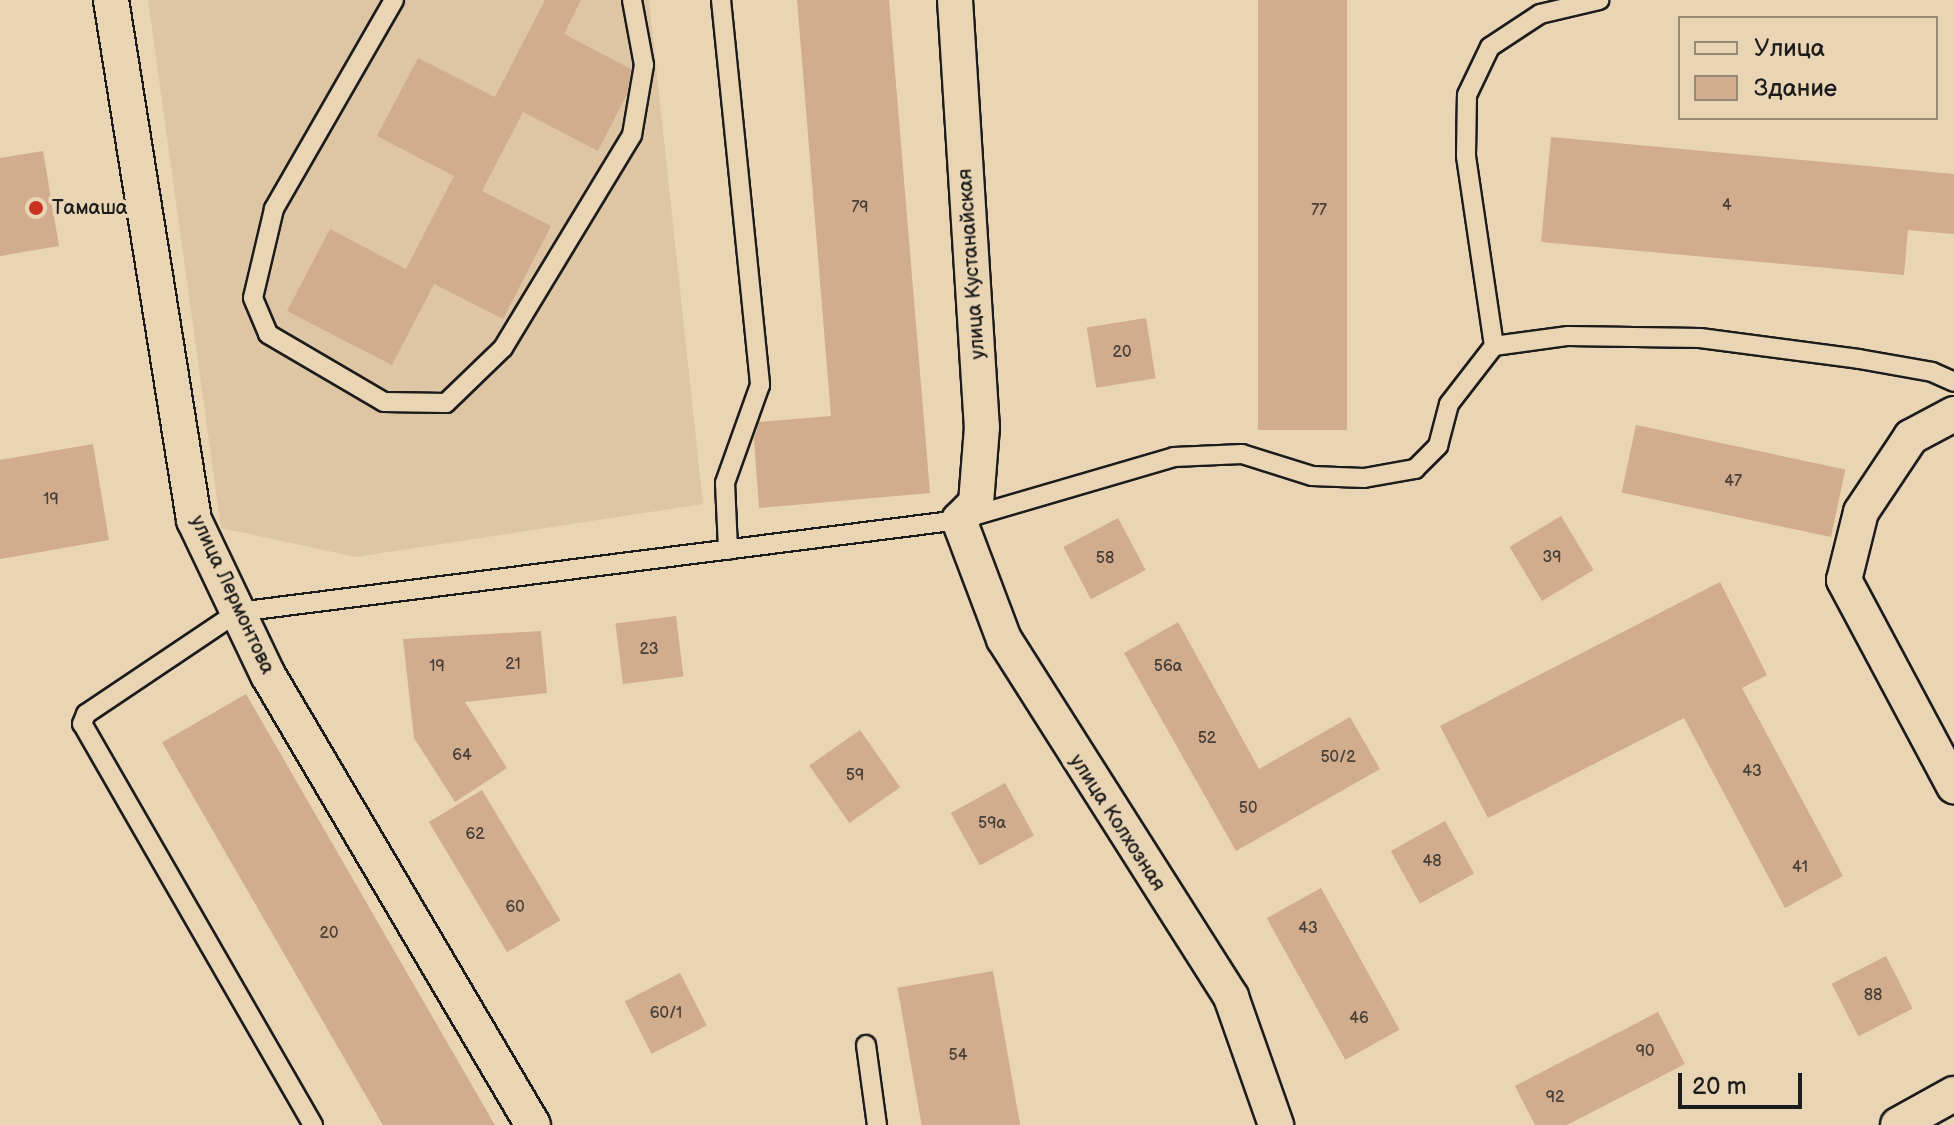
<!DOCTYPE html>
<html>
<head>
<meta charset="utf-8">
<style>
	body { margin:0 }
	#map { position:relative; width:1954px; height:1125px; overflow:hidden; background:#e9d5b3; font-family:"Balsamiq Sans",sans-serif }
	div>[style] { position:absolute }
	.built>* { inset:0; background:#dec6a5 }
	.building>* { inset:0; background:#d1ac8d; transform-origin:0 0 }
	.roads { filter:drop-shadow(2px 0 #1c1c1c) drop-shadow(-2px 0 #1c1c1c) drop-shadow(0 2px #1c1c1c) drop-shadow(0 -2px #1c1c1c) }
	.service>* { height:18px; margin:-9px; padding:0 9px; transform-origin:9px; border-radius:9px; background:#e9d5b3 }
	.minor>* { height:34px; margin:-17px; padding:0 17px; transform-origin:17px; border-radius:17px; background:#e9d5b3 }
	.dots>* { width:22px; height:22px; translate:-50% -50%; box-sizing:border-box; border:4px solid #e9d5b3; border-radius:50% }
	span { translate:-50% -50%; white-space:nowrap; text-align:center; line-height:1.15; -webkit-text-stroke:8px #e9d5b3; paint-order:stroke }
	.number-label { font-size:16px; color:#494038 }
	.number-label span { -webkit-text-stroke-width:0 }
	.poi-label { font-size:20px; color:#1c1c1c }
	.left { translate:0 -50%; text-align:left }
	.street-label { font-size:20px; color:#1c1c1c }
	.legend { position:absolute; left:1678px; top:16px; width:260px; height:104px; box-sizing:border-box; background:#e9d5b3; border:2px solid #978b77; margin:0; padding:10px 14px; list-style:none; font-size:24px; color:#1c1c1c }
	.legend li { display:flex; align-items:center; gap:16px; height:40px }
	.legend b { width:40px; border:2px solid #978b77 }
	.scale { position:absolute; left:1678px; top:1073px; width:124px; height:36px; box-sizing:border-box; border:4px solid #1c1c1c; border-top:0; padding-left:10px; font-size:24px; line-height:28px; white-space:nowrap; color:#1c1c1c; -webkit-text-stroke:6px #e9d5b3; paint-order:stroke }
</style>
</head>
<body>
<div id="map">
	<div class="built">
		<div style="clip-path:polygon(148px 0,649px 0,703px 504px,356px 557px,221px 528px)"></div>
	</div>
	<div class="building">
		<div style="clip-path:polygon(545px 0,581px 0,564px 34px,631px 69px,627px 94px,598px 151px,523px 112px,482px 191px,551px 226px,503px 319px,434px 284px,392px 365px,287px 311px,330px 229px,406px 269px,454px 176px,377px 136px,418px 58px,495px 97px)"></div>
		<div style="clip-path:polygon(797px 0,889px 0,930px 493px,759px 508px,754px 439px,759px 422px,831px 416px)"></div>
		<div style="left:1258px;top:0;width:89px;height:430px"></div>
		<div style="clip-path:polygon(1551px 137px,1954px 174px,1954px 234px,1908px 230px,1904px 275px,1541px 242px)"></div>
		<div style="clip-path:polygon(43px 151px,59px 246px,0 256px,0 158px)"></div>
		<div style="left:1146px;top:318px;width:61px;height:60px;rotate:81deg"></div>
		<div style="left:1636px;top:425px;width:214px;height:69px;rotate:12deg"></div>
		<div style="clip-path:polygon(93px 444px,109px 540px,0 559px,0 460px)"></div>
		<div style="left:1561px;top:516px;width:63px;height:60px;rotate:59deg"></div>
		<div style="left:1118px;top:518px;width:59px;height:62px;rotate:62deg"></div>
		<div style="clip-path:polygon(1720px 582px,1767px 675px,1742px 688px,1843px 876px,1785px 908px,1684px 718px,1488px 818px,1440px 726px)"></div>
		<div style="left:676px;top:616px;width:61px;height:61px;rotate:83deg"></div>
		<div style="clip-path:polygon(1178px 622px,1259px 769px,1350px 717px,1380px 769px,1236px 851px,1124px 653px)"></div>
		<div style="clip-path:polygon(541px 631px,547px 693px,465px 702px,507px 768px,455px 802px,414px 738px,403px 639px)"></div>
		<div style="left:246px;top:694px;width:498px;height:97px;rotate:60deg"></div>
		<div style="left:860px;top:730px;width:70px;height:62px;rotate:55deg"></div>
		<div style="left:1005px;top:783px;width:60px;height:62px;rotate:61deg"></div>
		<div style="left:482px;top:790px;width:152px;height:62px;rotate:59deg"></div>
		<div style="left:1445px;top:821px;width:60px;height:62px;rotate:61deg"></div>
		<div style="left:1321px;top:888px;width:162px;height:62px;rotate:61deg"></div>
		<div style="left:1886px;top:956px;width:59px;height:61px;rotate:63deg"></div>
		<div style="left:993px;top:971px;width:156px;height:97px;rotate:80deg"></div>
		<div style="left:680px;top:973px;width:59px;height:62px;rotate:63deg"></div>
		<div style="clip-path:polygon(1658px 1012px,1685px 1064px,1567px 1125px,1535px 1125px,1515px 1086px)"></div>
	</div>
	<div class="roads">
		<div class="service">
			<div style="left:394px;top:0;width:241px;rotate:119.9deg"></div>
			<div style="left:274px;top:209px;width:91px;rotate:103.3deg"></div>
			<div style="left:253px;top:298px;width:39px;rotate:67deg"></div>
			<div style="left:268px;top:334px;width:134px;rotate:30.4deg"></div>
			<div style="left:384px;top:402px;width:62px;rotate:0.9deg"></div>
			<div style="left:446px;top:403px;width:79px;rotate:-44deg"></div>
			<div style="left:503px;top:348px;width:249px;rotate:-58.8deg"></div>
			<div style="left:632px;top:135px;width:71px;rotate:-80.3deg"></div>
			<div style="left:644px;top:65px;width:66px;rotate:-100.5deg"></div>
			<div style="left:721px;top:0;width:387px;rotate:84.2deg"></div>
			<div style="left:760px;top:385px;width:104px;rotate:109.7deg"></div>
			<div style="left:725px;top:483px;width:67px;rotate:87.4deg"></div>
			<div style="left:1494px;top:346px;width:192px;rotate:-98.4deg"></div>
			<div style="left:1466px;top:156px;width:61px;rotate:-89.1deg"></div>
			<div style="left:1467px;top:95px;width:53px;rotate:-64.4deg"></div>
			<div style="left:1490px;top:47px;width:60px;rotate:-33.4deg"></div>
			<div style="left:1540px;top:14px;width:61px;rotate:-13.3deg"></div>
			<div style="left:866px;top:1045px;width:81px;rotate:82.2deg"></div>
			<div style="left:313px;top:1125px;width:463px;rotate:-119.9deg"></div>
			<div style="left:82px;top:724px;width:11px;rotate:-68deg"></div>
			<div style="left:86px;top:714px;width:183px;rotate:-33.9deg"></div>
			<div style="left:238px;top:612px;width:727px;rotate:-7.27deg"></div>
			<div style="left:959px;top:520px;width:224px;rotate:-16.3deg"></div>
			<div style="left:1174px;top:457px;width:68px;rotate:-2.5deg"></div>
			<div style="left:1242px;top:454px;width:73px;rotate:17.4deg"></div>
			<div style="left:1312px;top:476px;width:52px;rotate:2.2deg"></div>
			<div style="left:1364px;top:478px;width:52px;rotate:-10deg"></div>
			<div style="left:1415px;top:469px;width:33px;rotate:-45deg"></div>
			<div style="left:1438px;top:446px;width:43px;rotate:-75.3deg"></div>
			<div style="left:1449px;top:404px;width:73px;rotate:-52.2deg"></div>
			<div style="left:1494px;top:346px;width:75px;rotate:-7.7deg"></div>
			<div style="left:1568px;top:336px;width:132px;rotate:0.9deg"></div>
			<div style="left:1700px;top:338px;width:160px;rotate:7.5deg"></div>
			<div style="left:1859px;top:359px;width:74px;rotate:10.1deg"></div>
			<div style="left:1932px;top:372px;width:24px;rotate:24deg"></div>
		</div>
		<div class="minor">
			<div style="left:111px;top:0;width:527px;rotate:80.93deg"></div>
			<div style="left:194px;top:520px;width:172px;rotate:64.5deg"></div>
			<div style="left:268px;top:675px;width:522px;rotate:59.51deg"></div>
			<div style="left:955px;top:0;width:428px;rotate:86.4deg"></div>
			<div style="left:982px;top:427px;width:76px;rotate:94.5deg"></div>
			<div style="left:976px;top:503px;width:24px;rotate:135deg"></div>
			<div style="left:959px;top:520px;width:127px;rotate:69.3deg"></div>
			<div style="left:1004px;top:639px;width:424px;rotate:57.6deg"></div>
			<div style="left:1231px;top:997px;width:136px;rotate:70.6deg"></div>
			<div style="left:1954px;top:414px;width:49px;rotate:151.9deg"></div>
			<div style="left:1911px;top:437px;width:90px;rotate:123.7deg"></div>
			<div style="left:1861px;top:512px;width:70px;rotate:104deg"></div>
			<div style="left:1844px;top:580px;width:234px;rotate:61.9deg"></div>
			<div style="left:1898px;top:1125px;width:64px;rotate:-29deg"></div>
		</div>
	</div>
	<div class="dots">
		<div style="left:36px;top:208px;background:#c8321e"></div>
	</div>
	<div class="number-label">
		<span style="left:1727px;top:206px">4</span>
		<span style="left:860px;top:208px">79</span>
		<span style="left:1319px;top:211px">77</span>
		<span style="left:1122px;top:353px">20</span>
		<span style="left:1733px;top:482px">47</span>
		<span style="left:51px;top:500px">19</span>
		<span style="left:1552px;top:558px">39</span>
		<span style="left:1105px;top:559px">58</span>
		<span style="left:649px;top:650px">23</span>
		<span style="left:513px;top:665px">21</span>
		<span style="left:437px;top:667px">19</span>
		<span style="left:1168px;top:667px">56а</span>
		<span style="left:1207px;top:739px">52</span>
		<span style="left:462px;top:756px">64</span>
		<span style="left:1338px;top:758px">50/2</span>
		<span style="left:1752px;top:772px">43</span>
		<span style="left:855px;top:776px">59</span>
		<span style="left:1248px;top:809px">50</span>
		<span style="left:992px;top:824px">59а</span>
		<span style="left:475px;top:835px">62</span>
		<span style="left:1432px;top:862px">48</span>
		<span style="left:1800px;top:868px">41</span>
		<span style="left:515px;top:908px">60</span>
		<span style="left:1308px;top:929px">43</span>
		<span style="left:329px;top:934px">20</span>
		<span style="left:1873px;top:996px">88</span>
		<span style="left:666px;top:1014px">60/1</span>
		<span style="left:1359px;top:1019px">46</span>
		<span style="left:1645px;top:1052px">90</span>
		<span style="left:958px;top:1056px">54</span>
		<span style="left:1555px;top:1098px">92</span>
	</div>
	<div class="poi-label">
		<span class="left" style="left:52px;top:208px">Тамаша</span>
	</div>
	<div class="street-label">
		<span style="left:972px;top:264px;rotate:-94deg">улица Кустанайская</span>
		<span style="left:232px;top:595px;rotate:65deg">улица Лермонтова</span>
		<span style="left:1117px;top:823px;rotate:57deg">улица Колхозная</span>
	</div>
	<ul class="legend">
	<li><b style="height:10px;background:#e9d5b3"></b>Улица</li>
	<li><b style="height:22px;background:#d1ac8d"></b>Здание</li>
	</ul>
	<div class="scale">20 m</div>
</div>
</body>
</html>
